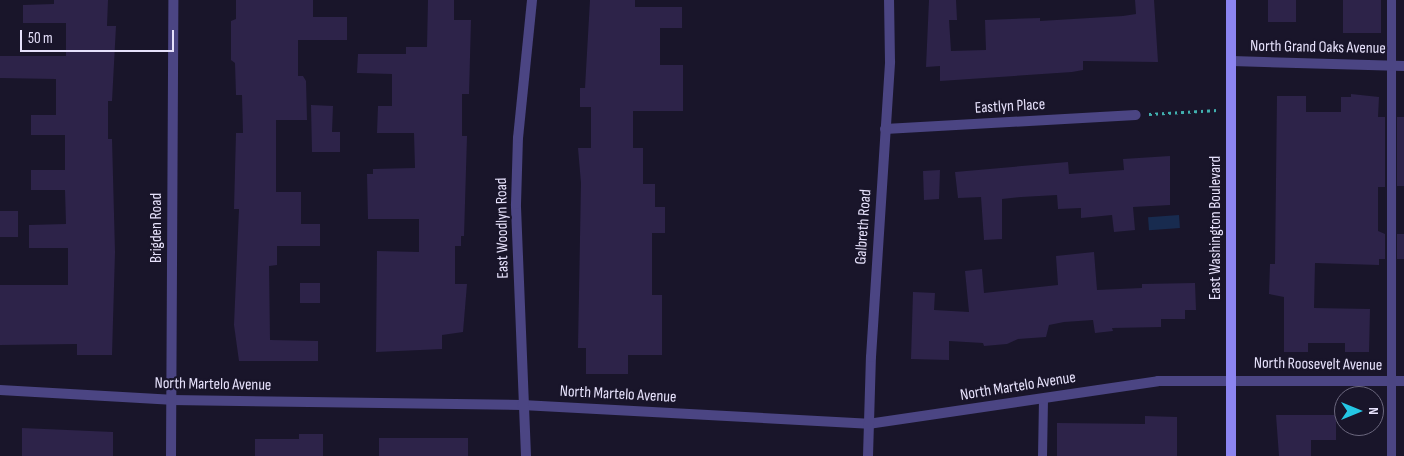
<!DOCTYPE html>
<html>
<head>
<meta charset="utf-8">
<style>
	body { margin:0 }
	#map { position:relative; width:1404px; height:456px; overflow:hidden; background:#19152a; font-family:"Sofia Sans Condensed",sans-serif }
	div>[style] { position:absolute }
	.water>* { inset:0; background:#182b4f; transform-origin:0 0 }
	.building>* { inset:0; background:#2d2349; transform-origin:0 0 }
	.path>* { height:3px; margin-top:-1.5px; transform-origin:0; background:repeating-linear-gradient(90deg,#41b0af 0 2.5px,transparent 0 6.5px) }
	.lane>* { height:9px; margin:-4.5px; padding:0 4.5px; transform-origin:4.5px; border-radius:4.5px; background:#4b4583 }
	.street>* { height:10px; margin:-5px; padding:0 5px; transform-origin:5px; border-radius:5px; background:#4b4583 }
	.secondary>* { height:10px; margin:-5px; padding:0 5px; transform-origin:5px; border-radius:5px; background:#8c84f0 }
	span { translate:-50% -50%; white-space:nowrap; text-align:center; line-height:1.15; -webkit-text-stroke:4.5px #19152a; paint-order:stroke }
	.street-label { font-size:16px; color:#e6e1fb }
	.north { position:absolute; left:1334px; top:386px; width:50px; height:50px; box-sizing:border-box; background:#19152a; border:1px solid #6b677e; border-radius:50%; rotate:90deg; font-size:14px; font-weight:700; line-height:20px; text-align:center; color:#e6e1fb }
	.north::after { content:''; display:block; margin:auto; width:18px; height:22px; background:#24c6e4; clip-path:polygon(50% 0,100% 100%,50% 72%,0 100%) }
	.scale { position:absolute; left:20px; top:30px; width:154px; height:22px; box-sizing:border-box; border:2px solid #e6e1fb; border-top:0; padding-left:6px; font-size:15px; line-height:18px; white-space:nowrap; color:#e6e1fb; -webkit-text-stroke:4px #19152a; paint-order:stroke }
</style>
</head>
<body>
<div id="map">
	<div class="water">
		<div style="left:1179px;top:215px;width:13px;height:31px;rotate:86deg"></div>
	</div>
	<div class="building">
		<div style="clip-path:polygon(54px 0,108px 0,107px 26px,116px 26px,112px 101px,108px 101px,108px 139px,112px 139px,115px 252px,112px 355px,77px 355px,77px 344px,0 345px,0 285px,68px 285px,68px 248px,29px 248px,29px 225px,66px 224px,65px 190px,31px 190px,31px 170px,65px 170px,65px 135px,31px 135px,31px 115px,56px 115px,56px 79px,0 78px,0 56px,66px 56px,66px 23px,23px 23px,23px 5px,54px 4px)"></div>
		<div style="clip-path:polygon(236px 0,313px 0,313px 17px,347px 17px,347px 40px,298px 40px,298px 76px,303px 76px,306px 81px,307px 120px,276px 120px,276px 192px,301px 192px,301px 224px,320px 224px,320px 246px,277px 246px,277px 265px,269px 266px,270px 340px,318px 341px,318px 361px,239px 361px,234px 325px,239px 209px,234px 209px,236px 133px,243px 133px,242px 95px,236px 95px,235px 63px,231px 60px,231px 21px,236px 19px)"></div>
		<div style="clip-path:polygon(428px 0,454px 0,454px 20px,471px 20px,469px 94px,462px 94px,462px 136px,467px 136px,464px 236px,461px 236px,461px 246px,455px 246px,455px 284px,467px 284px,463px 332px,442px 335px,442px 349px,376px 352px,377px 251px,419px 252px,419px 219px,368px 219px,367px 174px,373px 174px,373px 169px,415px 168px,414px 133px,377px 133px,378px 106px,392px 106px,392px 74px,357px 73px,358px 54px,406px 54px,406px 47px,427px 47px)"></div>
		<div style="clip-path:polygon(590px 0,635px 0,635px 7px,682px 7px,682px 28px,660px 28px,660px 65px,683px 65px,683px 111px,633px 111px,633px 148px,643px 148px,643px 184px,655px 184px,655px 207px,665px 207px,665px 233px,652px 233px,652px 295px,662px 295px,662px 355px,628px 355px,628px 374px,586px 374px,586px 348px,578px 348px,581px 183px,578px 148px,591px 148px,591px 107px,580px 107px,580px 88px,585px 88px)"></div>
		<div style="clip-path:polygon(929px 0,956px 0,957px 20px,949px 20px,951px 51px,986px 50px,985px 20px,1040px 18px,1040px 21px,1123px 16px,1136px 14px,1135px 0,1154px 0,1158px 62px,1083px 61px,1083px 70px,1072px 72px,940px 81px,940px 66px,926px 67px)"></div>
		<div style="left:1268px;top:0;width:28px;height:22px"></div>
		<div style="left:1343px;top:0;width:38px;height:33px"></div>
		<div style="clip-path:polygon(1351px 94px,1379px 97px,1378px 117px,1385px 117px,1385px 187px,1378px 187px,1378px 231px,1385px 234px,1385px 259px,1379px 259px,1379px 265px,1315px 263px,1314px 308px,1370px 309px,1369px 352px,1345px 352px,1345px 343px,1308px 343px,1308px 352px,1284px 352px,1284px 297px,1269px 294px,1270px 264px,1275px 264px,1277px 96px,1306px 96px,1306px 112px,1341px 112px,1341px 97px,1351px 97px)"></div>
		<div style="clip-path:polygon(311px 105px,333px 106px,332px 132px,340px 132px,340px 152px,312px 152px)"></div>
		<div style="left:1397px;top:117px;width:7px;height:69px"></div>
		<div style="clip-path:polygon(1170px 156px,1170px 205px,1133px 207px,1135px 230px,1114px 232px,1112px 215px,1081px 218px,1081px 208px,1058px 209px,1057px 195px,1021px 197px,1002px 199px,1002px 239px,984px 240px,981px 197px,958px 198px,955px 172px,1068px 162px,1069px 174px,1124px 170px,1123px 159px)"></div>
		<div style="clip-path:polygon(940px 170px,939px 199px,924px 200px,923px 171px)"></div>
		<div style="left:0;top:211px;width:18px;height:26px"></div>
		<div style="left:1397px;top:234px;width:7px;height:25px"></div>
		<div style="clip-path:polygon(1094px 252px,1097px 290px,1142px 288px,1142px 284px,1195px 283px,1196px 310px,1185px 310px,1185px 319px,1161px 319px,1161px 327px,1112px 328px,1113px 331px,1095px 333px,1093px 320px,1064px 322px,1049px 325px,1046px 337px,1018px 339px,1007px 344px,984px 346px,983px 343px,949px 341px,949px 360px,911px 359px,913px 292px,935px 293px,934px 310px,969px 312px,965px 271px,982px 269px,984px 293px,1058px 285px,1056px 256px)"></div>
		<div style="left:300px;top:283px;width:20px;height:20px"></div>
		<div style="clip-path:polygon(1276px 415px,1336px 415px,1336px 440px,1311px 440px,1311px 456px,1279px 456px)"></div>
		<div style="clip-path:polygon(1145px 416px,1177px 417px,1177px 456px,1057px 456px,1057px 423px,1145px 424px)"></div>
		<div style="clip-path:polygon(22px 428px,113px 432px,113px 456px,22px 456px)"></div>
		<div style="clip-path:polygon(299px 434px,323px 434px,323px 456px,255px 456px,255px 439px,299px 439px)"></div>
		<div style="left:379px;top:438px;width:89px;height:18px"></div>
	</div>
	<div class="path">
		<div style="left:1149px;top:114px;width:69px;rotate:-3.3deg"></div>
	</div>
	<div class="lane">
		<div style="left:1042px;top:456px;width:57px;rotate:-89deg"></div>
		<div style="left:1391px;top:456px;width:456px;rotate:-90deg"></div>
	</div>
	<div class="street">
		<div style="left:1232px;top:61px;width:172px;rotate:1.7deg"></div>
		<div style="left:885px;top:129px;width:251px;rotate:-3.2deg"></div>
		<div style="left:0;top:390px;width:171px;rotate:3.3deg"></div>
		<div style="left:171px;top:400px;width:351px;rotate:0.8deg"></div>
		<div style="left:522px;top:405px;width:347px;rotate:3.1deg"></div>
		<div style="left:868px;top:424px;width:293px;rotate:-8.4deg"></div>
		<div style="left:1158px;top:381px;width:246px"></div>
		<div style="left:171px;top:456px;width:456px;rotate:-89.7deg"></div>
		<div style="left:526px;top:456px;width:252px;rotate:-92.3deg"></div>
		<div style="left:516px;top:204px;width:66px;rotate:-88.3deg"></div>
		<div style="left:518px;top:138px;width:139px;rotate:-84.2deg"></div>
		<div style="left:868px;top:456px;width:99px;rotate:-88.3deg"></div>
		<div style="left:871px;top:357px;width:296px;rotate:-86.3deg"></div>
		<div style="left:890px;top:62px;width:62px;rotate:-90.9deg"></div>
	</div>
	<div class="secondary">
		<div style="left:1231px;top:456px;width:456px;rotate:-90deg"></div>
	</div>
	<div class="street-label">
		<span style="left:1318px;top:48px;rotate:1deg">North Grand Oaks Avenue</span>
		<span style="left:1010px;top:107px;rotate:-3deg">Eastlyn Place</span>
		<span style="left:864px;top:227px;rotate:-86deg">Galbreth Road</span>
		<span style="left:157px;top:228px;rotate:-90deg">Brigden Road</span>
		<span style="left:503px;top:228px;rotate:-91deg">East Woodlyn Road</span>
		<span style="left:1216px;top:228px;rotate:-90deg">East Washington Boulevard</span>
		<span style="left:1318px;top:365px;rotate:1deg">North Roosevelt Avenue</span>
		<span style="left:213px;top:385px;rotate:1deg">North Martelo Avenue</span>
		<span style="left:1018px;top:387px;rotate:-9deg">North Martelo Avenue</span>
		<span style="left:618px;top:395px;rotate:3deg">North Martelo Avenue</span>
	</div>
	<div class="north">N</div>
	<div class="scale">50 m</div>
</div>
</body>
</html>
